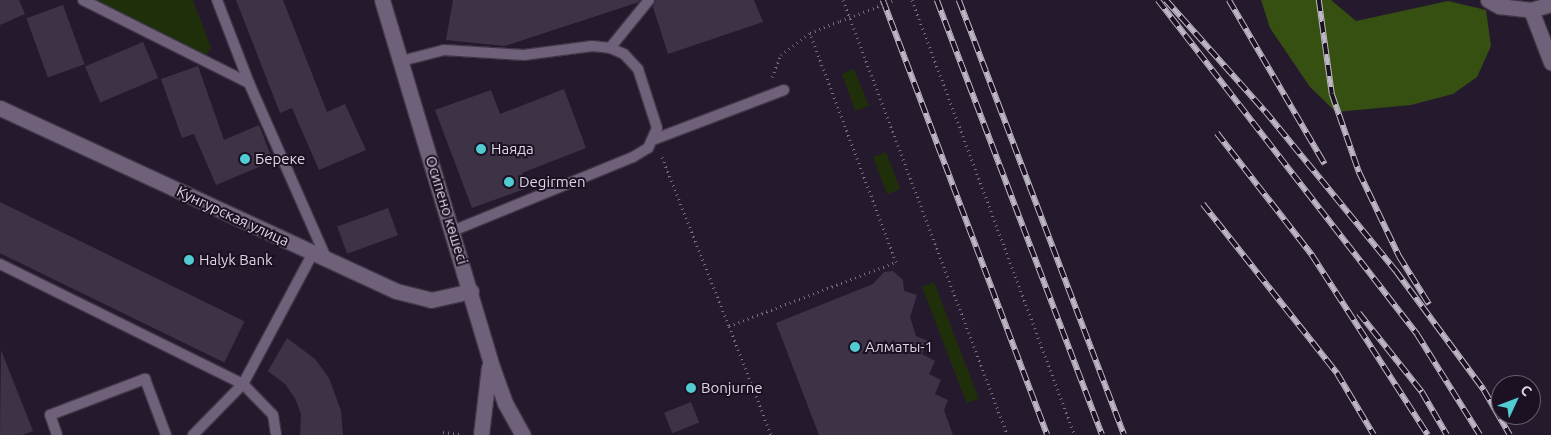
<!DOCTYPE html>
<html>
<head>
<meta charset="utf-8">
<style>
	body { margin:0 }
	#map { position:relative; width:1551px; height:435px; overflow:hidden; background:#251a2d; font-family:Ubuntu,sans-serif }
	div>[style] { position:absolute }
	.green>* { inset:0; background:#1f2f0a; transform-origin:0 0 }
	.forest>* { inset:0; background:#355010 }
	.building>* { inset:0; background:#3e3247; transform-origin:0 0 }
	.path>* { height:3px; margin-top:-1.5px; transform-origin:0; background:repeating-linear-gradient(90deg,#786f80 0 1px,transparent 0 5px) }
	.roads { filter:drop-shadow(1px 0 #403746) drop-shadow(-1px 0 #403746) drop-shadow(0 1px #403746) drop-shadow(0 -1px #403746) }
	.service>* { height:10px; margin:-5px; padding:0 5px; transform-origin:5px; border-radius:5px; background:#6f6179 }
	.minor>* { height:15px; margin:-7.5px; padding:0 7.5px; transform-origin:7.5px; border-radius:7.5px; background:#6f6179 }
	.secondary>* { height:15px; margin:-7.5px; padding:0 7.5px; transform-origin:7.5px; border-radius:7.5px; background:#6f6179 }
	.rail>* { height:5.5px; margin-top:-2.75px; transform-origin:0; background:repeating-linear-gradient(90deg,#1c1023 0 11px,#bdb6c4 0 22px); box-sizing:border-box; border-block:1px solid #bdb6c4 }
	.path-bridge>* { height:3px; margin-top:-1.5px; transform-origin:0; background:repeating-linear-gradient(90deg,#786f80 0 1px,transparent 0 5px) }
	.dots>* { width:14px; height:14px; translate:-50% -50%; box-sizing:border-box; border:2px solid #1c1023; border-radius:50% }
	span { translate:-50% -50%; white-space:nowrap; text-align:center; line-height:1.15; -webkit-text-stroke:4px #1c1023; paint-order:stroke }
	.poi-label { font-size:15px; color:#ddd6e3 }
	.left { translate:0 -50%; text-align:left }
	.street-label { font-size:15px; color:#ddd6e3 }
	.north { position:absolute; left:1491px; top:375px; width:50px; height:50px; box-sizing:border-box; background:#1c1023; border:1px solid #695f70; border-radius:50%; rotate:47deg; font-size:14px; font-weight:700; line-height:20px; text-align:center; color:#ddd6e3 }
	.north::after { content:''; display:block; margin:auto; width:18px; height:22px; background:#51ccd2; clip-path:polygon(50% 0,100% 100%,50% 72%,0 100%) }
</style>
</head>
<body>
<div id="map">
	<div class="green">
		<div style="clip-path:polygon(83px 0,193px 0,211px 48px,203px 60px)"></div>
		<div style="clip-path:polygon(854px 69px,869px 106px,855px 111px,842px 74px)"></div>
		<div style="left:886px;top:152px;width:40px;height:14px;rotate:69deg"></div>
		<div style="left:934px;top:282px;width:125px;height:13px;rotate:69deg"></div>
	</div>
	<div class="forest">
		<div style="clip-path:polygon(1261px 0,1331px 0,1356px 21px,1448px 1px,1486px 10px,1491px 46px,1477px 77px,1453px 94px,1411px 105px,1336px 112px,1310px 87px,1270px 28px)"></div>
	</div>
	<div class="building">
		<div style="clip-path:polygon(0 0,19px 0,25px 14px,0 25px)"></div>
		<div style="clip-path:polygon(236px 0,283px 0,327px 112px,345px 104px,366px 150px,319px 170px,292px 108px,280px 113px)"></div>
		<div style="clip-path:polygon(453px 0,639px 0,639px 2px,505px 46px,446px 40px)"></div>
		<div style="clip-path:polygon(656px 0,754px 0,763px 22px,668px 54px,653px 7px)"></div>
		<div style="left:63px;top:5px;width:63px;height:39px;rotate:70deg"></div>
		<div style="left:143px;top:42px;width:39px;height:63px;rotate:67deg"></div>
		<div style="clip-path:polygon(198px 66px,224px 140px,259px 125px,273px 161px,216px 185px,194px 134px,182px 138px,161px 79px)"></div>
		<div style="clip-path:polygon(564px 89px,586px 148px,522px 173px,527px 188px,472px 208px,435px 110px,491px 90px,500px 114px)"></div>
		<div style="left:0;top:202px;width:272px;height:46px;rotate:26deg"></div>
		<div style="left:388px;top:208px;width:29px;height:54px;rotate:70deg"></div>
		<div style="clip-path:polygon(893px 271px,903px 280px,904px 291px,917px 295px,910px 317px,916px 336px,928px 341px,922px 354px,935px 361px,929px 374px,941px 380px,935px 394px,948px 400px,944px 410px,953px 435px,819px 435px,776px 323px,873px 284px,884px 272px)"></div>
		<div style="clip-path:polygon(287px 338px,315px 359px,329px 378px,341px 411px,343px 435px,300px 435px,301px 414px,295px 398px,285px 384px,268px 371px)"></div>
		<div style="clip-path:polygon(1px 350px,33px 431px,23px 435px,0 435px)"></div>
		<div style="left:691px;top:402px;width:22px;height:29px;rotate:68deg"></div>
	</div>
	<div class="path">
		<div style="left:843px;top:0;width:465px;rotate:69.3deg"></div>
		<div style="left:912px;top:0;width:465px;rotate:69.5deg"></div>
		<div style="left:772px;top:77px;width:24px;rotate:-68deg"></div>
		<div style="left:781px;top:55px;width:36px;rotate:-37deg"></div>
		<div style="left:662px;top:157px;width:182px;rotate:68.4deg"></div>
		<div style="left:729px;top:326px;width:179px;rotate:-21deg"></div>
		<div style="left:896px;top:262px;width:245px;rotate:-110.6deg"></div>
		<div style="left:810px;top:33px;width:32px;rotate:-22deg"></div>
		<div style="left:729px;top:326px;width:117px;rotate:68.9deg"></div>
		<div style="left:443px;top:432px;width:17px;rotate:7deg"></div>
	</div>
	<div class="roads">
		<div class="service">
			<div style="left:83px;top:0;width:186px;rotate:26.6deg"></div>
			<div style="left:217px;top:0;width:89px;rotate:68.9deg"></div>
			<div style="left:249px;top:83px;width:193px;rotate:66.2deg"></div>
			<div style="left:610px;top:48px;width:62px;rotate:-50.9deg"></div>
			<div style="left:401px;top:61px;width:44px;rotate:-14.3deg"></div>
			<div style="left:444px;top:50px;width:80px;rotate:3.6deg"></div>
			<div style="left:524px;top:55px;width:69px;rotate:-7.5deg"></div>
			<div style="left:592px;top:46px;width:18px;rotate:6deg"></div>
			<div style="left:610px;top:48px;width:15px;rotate:23deg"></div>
			<div style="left:624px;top:54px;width:21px;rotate:47deg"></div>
			<div style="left:638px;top:69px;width:62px;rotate:72.1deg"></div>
			<div style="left:657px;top:128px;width:22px;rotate:114deg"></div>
			<div style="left:648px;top:148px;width:17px;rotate:149deg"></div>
			<div style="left:633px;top:157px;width:195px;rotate:157.7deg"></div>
			<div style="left:655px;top:139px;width:138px;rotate:-20.8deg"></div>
			<div style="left:0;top:264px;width:271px;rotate:26.3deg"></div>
			<div style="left:243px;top:384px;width:43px;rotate:45.9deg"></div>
			<div style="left:273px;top:415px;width:20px;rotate:81deg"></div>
			<div style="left:57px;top:435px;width:21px;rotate:-109deg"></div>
			<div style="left:50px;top:415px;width:102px;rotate:-20.8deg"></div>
			<div style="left:145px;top:379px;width:60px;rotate:69.4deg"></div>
			<div style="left:193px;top:435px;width:71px;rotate:-45.6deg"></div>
			<div style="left:243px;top:384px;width:149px;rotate:-61.9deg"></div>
		</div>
		<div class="minor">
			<div style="left:1488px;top:0;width:13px;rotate:29deg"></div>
			<div style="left:1499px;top:6px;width:32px;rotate:7deg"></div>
			<div style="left:1531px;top:10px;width:21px;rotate:-17deg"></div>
			<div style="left:1531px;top:10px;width:56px;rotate:69deg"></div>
			<div style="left:0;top:108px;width:436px;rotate:24.8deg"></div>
			<div style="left:396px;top:291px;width:36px;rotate:14deg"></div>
			<div style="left:431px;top:300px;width:41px;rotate:-12.7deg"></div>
		</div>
		<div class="secondary">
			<div style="left:382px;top:0;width:377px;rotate:73.3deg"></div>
			<div style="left:490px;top:361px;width:45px;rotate:70.3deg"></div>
			<div style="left:505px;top:403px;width:37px;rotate:61deg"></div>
			<div style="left:481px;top:435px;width:68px;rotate:-83.3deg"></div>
		</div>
	</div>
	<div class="rail">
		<div style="left:883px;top:0;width:465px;rotate:69.3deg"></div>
		<div style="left:937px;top:0;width:465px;rotate:69.2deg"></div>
		<div style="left:959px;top:0;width:465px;rotate:69.2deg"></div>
		<div style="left:1158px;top:0;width:423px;rotate:52.2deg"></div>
		<div style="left:1417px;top:334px;width:119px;rotate:58deg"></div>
		<div style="left:1166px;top:0;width:149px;rotate:48.3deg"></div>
		<div style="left:1265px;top:111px;width:207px;rotate:50.7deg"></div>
		<div style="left:1396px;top:271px;width:148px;rotate:53.5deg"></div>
		<div style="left:1484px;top:390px;width:52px;rotate:60deg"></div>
		<div style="left:1229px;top:0;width:190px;rotate:59.7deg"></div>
		<div style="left:1319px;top:0;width:95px;rotate:82.1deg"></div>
		<div style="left:1332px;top:94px;width:83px;rotate:70.9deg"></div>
		<div style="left:1359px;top:172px;width:93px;rotate:64.5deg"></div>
		<div style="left:1399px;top:256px;width:57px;rotate:58deg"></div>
		<div style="left:1217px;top:133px;width:155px;rotate:52.1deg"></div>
		<div style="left:1312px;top:255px;width:214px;rotate:57.2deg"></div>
		<div style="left:1203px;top:204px;width:216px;rotate:51.6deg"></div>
		<div style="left:1337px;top:373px;width:72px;rotate:59.2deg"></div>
		<div style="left:1359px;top:313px;width:101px;rotate:51.4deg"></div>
		<div style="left:1422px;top:392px;width:50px;rotate:59.8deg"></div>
	</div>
	<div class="path-bridge">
		<div style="left:840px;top:21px;width:59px;rotate:-20.9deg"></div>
	</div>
	<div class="dots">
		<div style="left:481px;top:149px;background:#51ccd2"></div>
		<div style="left:245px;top:159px;background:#51ccd2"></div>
		<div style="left:509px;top:182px;background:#51ccd2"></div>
		<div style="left:189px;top:260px;background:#51ccd2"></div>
		<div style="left:855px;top:347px;background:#51ccd2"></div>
		<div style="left:691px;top:388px;background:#51ccd2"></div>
	</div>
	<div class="poi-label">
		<span class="left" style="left:491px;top:149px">Наяда</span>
		<span class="left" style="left:255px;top:159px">Береке</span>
		<span class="left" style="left:519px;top:182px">Degirmen</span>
		<span class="left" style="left:199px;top:260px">Halyk Bank</span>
		<span class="left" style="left:865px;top:347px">Алматы-1</span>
		<span class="left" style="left:701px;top:388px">Bonjurne</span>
	</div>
	<div class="street-label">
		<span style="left:447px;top:210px;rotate:73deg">Осипено көшесі</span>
		<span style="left:233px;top:216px;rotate:25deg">Кунгурская улица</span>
	</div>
	<div class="north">С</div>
</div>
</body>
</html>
